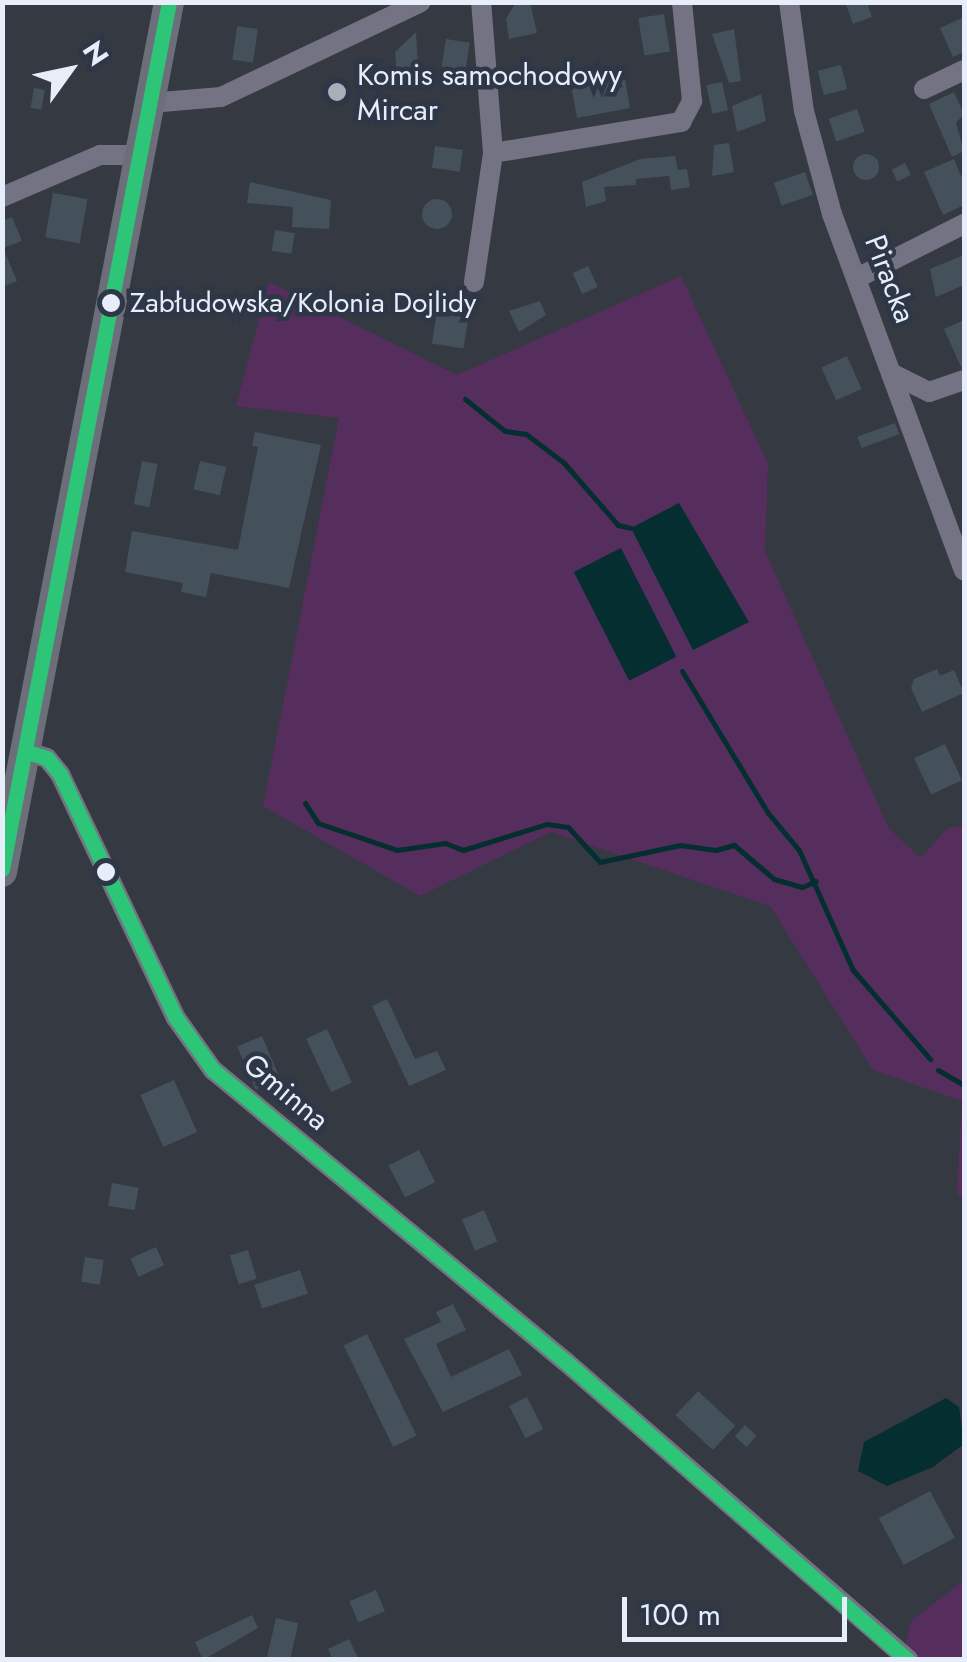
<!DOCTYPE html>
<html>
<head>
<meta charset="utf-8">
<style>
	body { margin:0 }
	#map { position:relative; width:967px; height:1662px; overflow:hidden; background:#343942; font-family:Jost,sans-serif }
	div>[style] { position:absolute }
	.green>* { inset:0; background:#552e5e }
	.water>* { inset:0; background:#052e31; transform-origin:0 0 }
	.stream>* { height:5px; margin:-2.5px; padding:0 2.5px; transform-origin:2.5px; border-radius:2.5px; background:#052e31 }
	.building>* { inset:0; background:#44515a; transform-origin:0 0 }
	.round { border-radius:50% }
	.minor>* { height:20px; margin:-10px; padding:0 10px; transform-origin:10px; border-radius:10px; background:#747383 }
	.highway>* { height:30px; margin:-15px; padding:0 15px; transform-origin:15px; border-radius:15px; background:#6c6f79 }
	.bus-1>* { height:15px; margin:-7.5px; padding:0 7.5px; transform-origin:7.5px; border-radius:7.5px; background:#2dc577 }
	.dots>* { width:28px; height:28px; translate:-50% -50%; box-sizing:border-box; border:5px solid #2e3748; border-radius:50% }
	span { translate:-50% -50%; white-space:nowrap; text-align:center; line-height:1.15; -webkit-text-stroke:9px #2e3748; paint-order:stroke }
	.bus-label { font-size:28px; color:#e8eef9 }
	.left { translate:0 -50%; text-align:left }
	.poi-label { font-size:30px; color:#e8eef9 }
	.street-label { font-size:30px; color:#e8eef9 }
	.frame { position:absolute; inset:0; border:5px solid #e8eef9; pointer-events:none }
	.north { position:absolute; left:20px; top:20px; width:100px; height:100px; -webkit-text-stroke:8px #2e3748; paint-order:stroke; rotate:57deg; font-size:28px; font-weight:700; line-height:40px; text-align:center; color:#e8eef9 }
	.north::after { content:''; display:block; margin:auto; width:35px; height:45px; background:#e8eef9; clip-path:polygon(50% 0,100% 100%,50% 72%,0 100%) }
	.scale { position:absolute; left:622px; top:1597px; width:225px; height:45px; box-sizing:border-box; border:5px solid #e8eef9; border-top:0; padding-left:12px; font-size:30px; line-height:35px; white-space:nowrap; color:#e8eef9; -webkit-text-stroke:8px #2e3748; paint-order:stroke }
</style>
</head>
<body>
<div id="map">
	<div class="green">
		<div style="clip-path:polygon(681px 276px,768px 464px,765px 551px,888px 827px,920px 858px,949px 827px,964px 827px,964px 1198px,957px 1194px,962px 1101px,873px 1070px,770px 906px,551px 832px,420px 896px,263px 806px,339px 418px,236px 406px,269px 282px,457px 375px)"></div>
		<div style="clip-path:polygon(964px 1580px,964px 1659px,902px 1660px,911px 1621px)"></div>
	</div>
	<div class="water">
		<div style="clip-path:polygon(679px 503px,749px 622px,693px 650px,631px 528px)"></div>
		<div style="left:621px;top:548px;width:122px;height:53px;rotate:63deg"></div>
		<div style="clip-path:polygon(946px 1398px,959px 1407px,964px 1444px,933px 1467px,887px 1486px,858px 1471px,864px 1442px)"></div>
	</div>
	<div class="stream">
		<div style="left:465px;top:399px;width:51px;rotate:38.7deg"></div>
		<div style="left:505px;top:431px;width:21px;rotate:8deg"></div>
		<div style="left:526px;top:434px;width:48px;rotate:37.3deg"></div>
		<div style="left:564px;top:463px;width:82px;rotate:48.9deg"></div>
		<div style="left:618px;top:525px;width:13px;rotate:13deg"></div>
		<div style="left:682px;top:671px;width:166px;rotate:58.8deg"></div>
		<div style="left:768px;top:813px;width:48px;rotate:50deg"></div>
		<div style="left:799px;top:850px;width:132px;rotate:65.8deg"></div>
		<div style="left:853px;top:970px;width:118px;rotate:49.1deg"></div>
		<div style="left:305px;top:803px;width:24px;rotate:57deg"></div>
		<div style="left:318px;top:823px;width:83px;rotate:18.9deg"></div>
		<div style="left:397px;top:850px;width:49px;rotate:-8.3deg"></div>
		<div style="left:445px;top:843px;width:19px;rotate:21deg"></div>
		<div style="left:463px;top:850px;width:88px;rotate:-17.2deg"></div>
		<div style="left:547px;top:824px;width:21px;rotate:8deg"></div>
		<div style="left:568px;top:827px;width:47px;rotate:47.6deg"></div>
		<div style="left:600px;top:862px;width:82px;rotate:-12deg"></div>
		<div style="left:680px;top:845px;width:36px;rotate:8deg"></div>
		<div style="left:716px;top:850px;width:19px;rotate:-16deg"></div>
		<div style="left:734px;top:845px;width:52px;rotate:40.4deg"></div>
		<div style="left:774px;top:879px;width:29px;rotate:16deg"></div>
		<div style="left:802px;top:887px;width:15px;rotate:-23deg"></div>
		<div style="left:938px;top:1070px;width:30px;rotate:30deg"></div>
	</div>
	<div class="building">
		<div style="clip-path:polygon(516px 2px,530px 2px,537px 33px,509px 39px,506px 19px)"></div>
		<div style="clip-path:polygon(845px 2px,867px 2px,872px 17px,853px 24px)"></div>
		<div style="left:664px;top:14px;width:38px;height:26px;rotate:81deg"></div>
		<div style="clip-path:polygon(964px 17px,964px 52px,953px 57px,940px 28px)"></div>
		<div style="left:237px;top:26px;width:21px;height:34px;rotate:8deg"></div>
		<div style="clip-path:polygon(734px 29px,741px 81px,729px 83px,712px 34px)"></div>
		<div style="clip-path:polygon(416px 32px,419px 79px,409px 90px,397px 78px,395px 52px)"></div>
		<div style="left:446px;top:39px;width:24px;height:28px;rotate:9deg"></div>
		<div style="left:841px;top:65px;width:25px;height:24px;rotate:76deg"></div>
		<div style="clip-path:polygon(583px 66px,586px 86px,625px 80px,630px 108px,577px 118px,568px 68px)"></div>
		<div style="left:722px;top:82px;width:29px;height:16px;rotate:78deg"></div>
		<div style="left:34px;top:88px;width:11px;height:20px;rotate:10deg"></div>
		<div style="clip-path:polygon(954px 92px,964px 114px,956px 123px,964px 151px,952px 157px,929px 104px)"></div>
		<div style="clip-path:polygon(761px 94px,766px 121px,737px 132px,732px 106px)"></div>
		<div style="left:857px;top:109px;width:24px;height:30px;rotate:71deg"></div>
		<div style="clip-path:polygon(729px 143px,734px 172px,712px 176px,714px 145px)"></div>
		<div style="left:435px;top:146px;width:28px;height:22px;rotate:8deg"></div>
		<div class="round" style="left:853px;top:154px;width:26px;height:26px"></div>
		<div style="clip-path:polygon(675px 156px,678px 170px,687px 169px,690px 187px,671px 190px,669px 176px,636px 179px,636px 185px,604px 187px,606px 201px,586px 207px,582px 182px,640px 159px)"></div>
		<div style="clip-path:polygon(954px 159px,964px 183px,964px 205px,943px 215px,924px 172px)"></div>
		<div style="left:905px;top:163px;width:13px;height:15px;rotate:63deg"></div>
		<div style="left:805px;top:172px;width:24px;height:33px;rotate:71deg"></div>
		<div style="clip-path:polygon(250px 182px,331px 200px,329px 229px,292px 227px,293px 207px,247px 203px)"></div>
		<div style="left:53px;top:193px;width:35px;height:45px;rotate:10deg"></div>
		<div class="round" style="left:422px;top:199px;width:30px;height:30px"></div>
		<div style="clip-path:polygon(12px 217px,22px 241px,3px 248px,17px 281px,2px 287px,2px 221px)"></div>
		<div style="left:275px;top:230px;width:20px;height:21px;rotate:9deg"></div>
		<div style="clip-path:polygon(964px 255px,964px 285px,936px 297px,930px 269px)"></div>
		<div style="left:588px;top:266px;width:23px;height:17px;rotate:65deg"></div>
		<div style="clip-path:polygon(540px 301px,546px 315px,519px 332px,509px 311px)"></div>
		<div style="left:437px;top:311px;width:32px;height:33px;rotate:9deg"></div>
		<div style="clip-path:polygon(964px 320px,964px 367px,961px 367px,944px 329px)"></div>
		<div style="left:847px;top:356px;width:36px;height:28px;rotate:66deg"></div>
		<div style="left:895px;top:423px;width:12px;height:40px;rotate:70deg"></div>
		<div style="clip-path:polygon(255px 432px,321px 445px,289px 588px,211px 573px,206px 597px,181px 592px,183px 583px,125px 572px,132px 531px,238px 550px,258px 447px,252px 446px)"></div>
		<div style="left:142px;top:461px;width:16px;height:44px;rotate:11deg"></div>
		<div style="left:200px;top:461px;width:27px;height:29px;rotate:13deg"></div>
		<div style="clip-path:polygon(937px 669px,940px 676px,954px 670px,964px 693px,922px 712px,911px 688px,914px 679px)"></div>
		<div style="left:945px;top:744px;width:40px;height:34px;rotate:65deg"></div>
		<div style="clip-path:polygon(387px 999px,415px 1059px,437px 1051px,446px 1070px,409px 1086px,372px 1006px)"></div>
		<div style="left:327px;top:1029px;width:59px;height:23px;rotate:65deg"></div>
		<div style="left:262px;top:1036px;width:47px;height:27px;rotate:67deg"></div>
		<div style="left:174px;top:1080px;width:57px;height:37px;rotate:66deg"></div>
		<div style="left:419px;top:1150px;width:36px;height:34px;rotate:63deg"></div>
		<div style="left:112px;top:1183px;width:27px;height:23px;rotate:10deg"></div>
		<div style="left:484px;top:1210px;width:34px;height:24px;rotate:67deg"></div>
		<div style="left:156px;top:1247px;width:20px;height:28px;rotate:66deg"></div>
		<div style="left:248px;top:1250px;width:30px;height:19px;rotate:73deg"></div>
		<div style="left:85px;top:1257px;width:19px;height:25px;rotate:9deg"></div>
		<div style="left:300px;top:1270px;width:25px;height:48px;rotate:72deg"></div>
		<div style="clip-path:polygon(453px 1304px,466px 1330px,436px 1344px,451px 1377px,509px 1349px,522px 1375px,443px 1412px,404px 1339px,441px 1322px,436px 1312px)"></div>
		<div style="left:367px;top:1334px;width:113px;height:26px;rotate:64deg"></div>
		<div style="left:698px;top:1391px;width:51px;height:33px;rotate:43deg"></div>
		<div style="left:527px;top:1397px;width:36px;height:20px;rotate:63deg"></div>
		<div style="left:745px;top:1425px;width:16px;height:15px;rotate:43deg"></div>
		<div style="left:930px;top:1491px;width:53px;height:58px;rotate:62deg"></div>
		<div style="left:376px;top:1590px;width:23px;height:29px;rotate:67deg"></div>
		<div style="clip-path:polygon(252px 1615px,258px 1628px,203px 1660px,195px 1642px)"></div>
		<div style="left:276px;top:1618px;width:23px;height:43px;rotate:13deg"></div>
		<div style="clip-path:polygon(349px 1639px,359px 1660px,333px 1660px,328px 1649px)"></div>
	</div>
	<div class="minor">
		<div style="left:789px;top:2px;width:110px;rotate:82.2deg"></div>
		<div style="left:804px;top:111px;width:107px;rotate:74.8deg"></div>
		<div style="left:832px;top:214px;width:380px;rotate:69.7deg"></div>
		<div style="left:924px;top:89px;width:44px;rotate:-25.4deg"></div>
		<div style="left:150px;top:103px;width:71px;rotate:-4.8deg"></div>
		<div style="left:221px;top:97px;width:221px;rotate:-25.4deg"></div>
		<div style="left:493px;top:153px;width:191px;rotate:-9.4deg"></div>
		<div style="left:681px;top:122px;width:24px;rotate:-62deg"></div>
		<div style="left:692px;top:101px;width:100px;rotate:-95.8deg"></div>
		<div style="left:2px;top:197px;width:107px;rotate:-23.2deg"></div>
		<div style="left:100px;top:155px;width:41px"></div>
		<div style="left:859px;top:277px;width:118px;rotate:-26.8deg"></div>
		<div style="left:474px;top:282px;width:130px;rotate:-81.6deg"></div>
		<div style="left:493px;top:153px;width:151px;rotate:-94.5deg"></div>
		<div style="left:893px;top:374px;width:40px;rotate:26.6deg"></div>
		<div style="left:929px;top:392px;width:37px;rotate:-19deg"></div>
		<div style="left:25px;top:751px;width:23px;rotate:18deg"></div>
		<div style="left:47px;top:758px;width:21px;rotate:51deg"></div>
		<div style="left:60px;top:774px;width:270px;rotate:64.6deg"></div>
		<div style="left:176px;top:1018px;width:64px;rotate:54.6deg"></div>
		<div style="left:213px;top:1070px;width:458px;rotate:39.6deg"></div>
		<div style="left:566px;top:1362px;width:454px;rotate:41deg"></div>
	</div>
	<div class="highway">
		<div style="left:2px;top:872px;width:886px;rotate:-79.13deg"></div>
	</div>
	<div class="bus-1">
		<div style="left:25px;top:751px;width:23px;rotate:18deg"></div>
		<div style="left:47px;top:758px;width:21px;rotate:51deg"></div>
		<div style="left:60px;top:774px;width:270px;rotate:64.6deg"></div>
		<div style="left:176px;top:1018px;width:64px;rotate:54.6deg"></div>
		<div style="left:213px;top:1070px;width:458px;rotate:39.6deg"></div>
		<div style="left:566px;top:1362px;width:454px;rotate:41.1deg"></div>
		<div style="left:2px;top:869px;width:883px;rotate:-79.1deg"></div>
	</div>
	<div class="dots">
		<div style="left:337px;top:92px;background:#a9afb9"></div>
		<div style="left:111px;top:303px;background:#e8eef9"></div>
		<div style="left:106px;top:872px;background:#e8eef9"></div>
	</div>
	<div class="bus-label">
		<span class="left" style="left:130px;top:303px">Zabłudowska/Kolonia Dojlidy</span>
	</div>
	<div class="poi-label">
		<span class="left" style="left:357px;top:92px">Komis samochodowy<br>Mircar</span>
	</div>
	<div class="street-label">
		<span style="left:890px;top:279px;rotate:69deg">Piracka</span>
		<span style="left:286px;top:1092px;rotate:40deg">Gminna</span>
	</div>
	<div class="frame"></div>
	<div class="north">N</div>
	<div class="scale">100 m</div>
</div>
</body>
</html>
